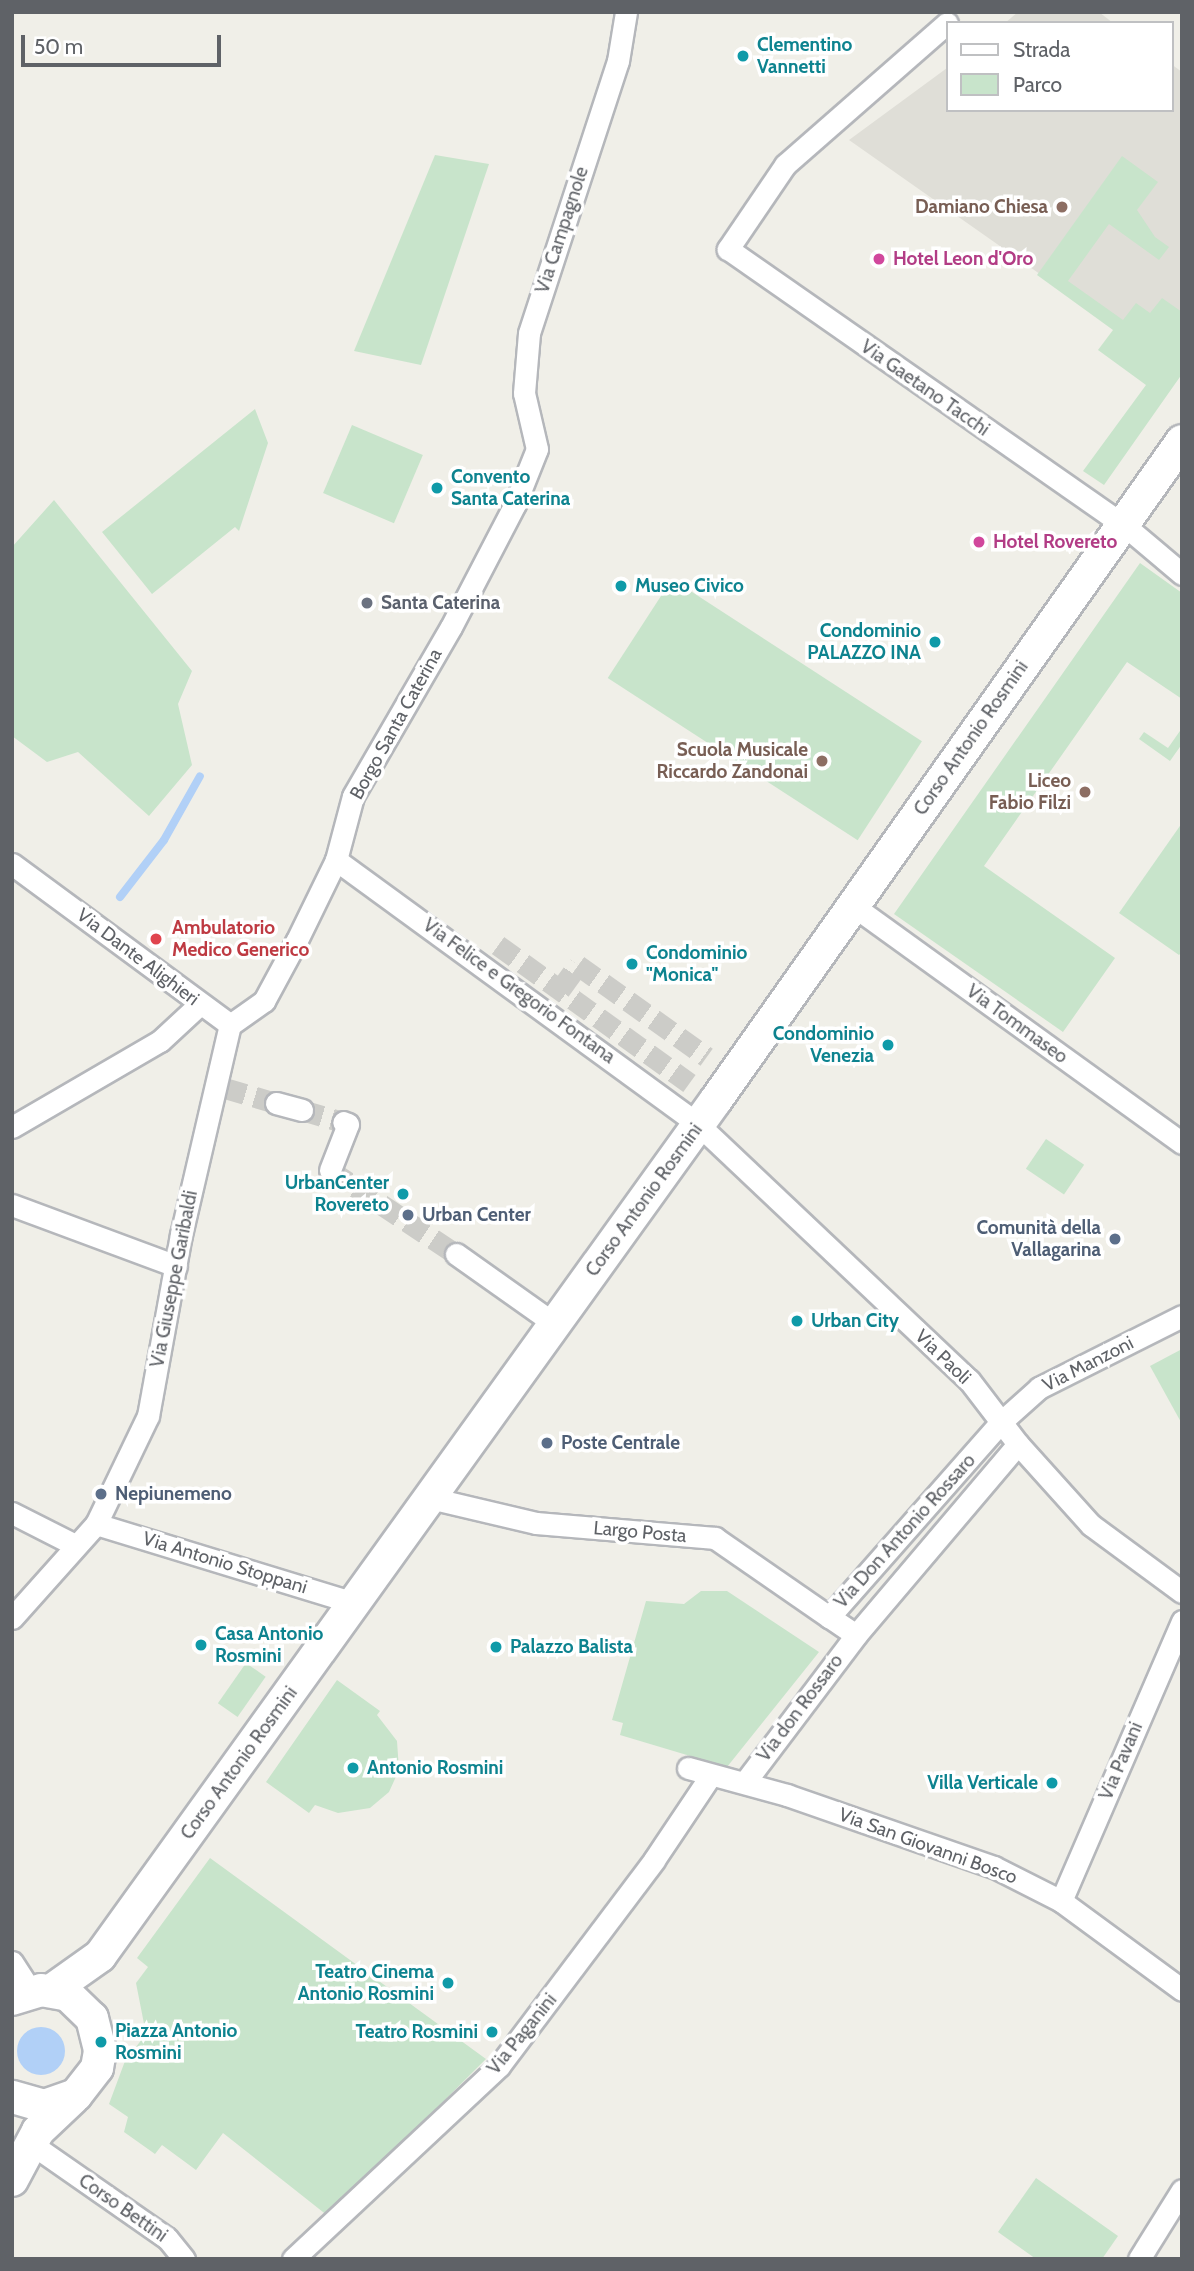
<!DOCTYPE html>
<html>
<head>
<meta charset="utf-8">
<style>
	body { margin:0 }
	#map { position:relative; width:1194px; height:2271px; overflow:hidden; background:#f0efe8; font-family:Cabin,sans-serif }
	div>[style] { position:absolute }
	.education>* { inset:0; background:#dfded7 }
	.green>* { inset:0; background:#c8e4cb; transform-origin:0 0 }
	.water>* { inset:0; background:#b1d0f7 }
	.round { border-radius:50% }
	.stream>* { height:8px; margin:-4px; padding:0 4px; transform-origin:4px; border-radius:4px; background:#b1d0f7 }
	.street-tunnel>* { height:21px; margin-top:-10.5px; transform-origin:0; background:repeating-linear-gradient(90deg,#ccccc8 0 21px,transparent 0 31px) }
	.roads { filter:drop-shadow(2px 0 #b5b7bb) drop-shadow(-2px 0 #b5b7bb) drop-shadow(0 2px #b5b7bb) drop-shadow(0 -2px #b5b7bb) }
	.street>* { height:21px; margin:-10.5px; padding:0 10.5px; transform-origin:10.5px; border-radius:10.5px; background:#fff }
	.secondary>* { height:32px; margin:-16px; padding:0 16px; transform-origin:16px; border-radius:16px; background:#fff }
	.dots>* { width:19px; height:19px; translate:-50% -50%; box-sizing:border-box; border:4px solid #fff; border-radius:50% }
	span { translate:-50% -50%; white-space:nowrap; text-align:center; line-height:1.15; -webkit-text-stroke:7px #fff; paint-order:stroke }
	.culture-label { font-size:19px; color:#0d838f; font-weight:700 }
	.left { translate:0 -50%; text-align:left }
	.right { translate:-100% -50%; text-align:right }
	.education-label { font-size:19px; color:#785e54; font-weight:700 }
	.street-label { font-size:19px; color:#5f6267 }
	.hotel-label { font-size:19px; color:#b23c85; font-weight:700 }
	.worship-label { font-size:19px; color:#5b616d; font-weight:700 }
	.health-label { font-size:19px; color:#be3a42; font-weight:700 }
	.service-label { font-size:19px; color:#4e5e75; font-weight:700 }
	.frame { position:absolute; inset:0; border:14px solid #5f6267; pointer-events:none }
	.legend { position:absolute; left:946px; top:21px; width:228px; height:91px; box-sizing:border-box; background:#fff; border:2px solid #bfc0c2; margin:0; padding:9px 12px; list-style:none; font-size:21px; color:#5f6267 }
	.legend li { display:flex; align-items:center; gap:14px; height:35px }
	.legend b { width:35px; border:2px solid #bfc0c2 }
	.scale { position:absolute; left:21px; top:35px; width:200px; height:32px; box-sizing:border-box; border:4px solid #5f6267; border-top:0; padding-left:9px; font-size:21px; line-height:24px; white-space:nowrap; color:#5f6267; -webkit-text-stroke:5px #fff; paint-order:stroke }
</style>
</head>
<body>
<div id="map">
	<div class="education">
		<div style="clip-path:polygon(1018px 12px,1099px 12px,1113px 23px,1005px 23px)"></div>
		<div style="clip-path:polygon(1171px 64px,1182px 72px,1182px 374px,849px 140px,947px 68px,947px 110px,1171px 110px)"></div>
	</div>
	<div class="green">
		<div style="clip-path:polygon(435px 155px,489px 164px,421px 365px,354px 351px)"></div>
		<div style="clip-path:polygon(1122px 156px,1158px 182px,1137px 210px,1155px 237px,1169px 247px,1159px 260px,1109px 224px,1068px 281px,1123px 320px,1136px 303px,1150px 313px,1162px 298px,1182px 312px,1182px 374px,1104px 485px,1083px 471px,1146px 385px,1098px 350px,1113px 330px,1037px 275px)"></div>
		<div style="clip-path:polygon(255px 409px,268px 443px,239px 531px,235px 527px,152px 594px,102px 532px)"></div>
		<div style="left:352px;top:425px;width:77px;height:74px;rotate:23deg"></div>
		<div style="clip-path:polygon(54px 500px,192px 671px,178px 704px,192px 765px,149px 816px,78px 752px,47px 762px,12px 736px,12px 547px)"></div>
		<div style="clip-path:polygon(1140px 563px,1182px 593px,1182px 699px,1127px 662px,984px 866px,1115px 958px,1063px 1032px,894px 914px)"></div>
		<div style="left:672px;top:579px;width:298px;height:118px;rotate:33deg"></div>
		<div style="clip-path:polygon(1182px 728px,1182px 744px,1170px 761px,1139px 739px,1144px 732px,1168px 748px)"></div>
		<div style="clip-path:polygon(1182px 823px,1182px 952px,1179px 955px,1119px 913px)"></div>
		<div style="left:1046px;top:1139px;width:46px;height:36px;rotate:34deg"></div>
		<div style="clip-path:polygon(1182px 1349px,1182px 1424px,1150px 1366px)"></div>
		<div style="clip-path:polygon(701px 1591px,727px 1591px,819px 1652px,727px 1767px,620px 1735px,623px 1723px,612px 1720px,646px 1601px,684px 1604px)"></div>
		<div style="left:246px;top:1663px;width:24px;height:49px;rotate:35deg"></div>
		<div style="clip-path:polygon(337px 1680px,380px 1711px,377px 1715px,397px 1741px,399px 1770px,389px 1792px,370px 1808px,338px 1813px,315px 1805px,309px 1813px,266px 1782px)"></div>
		<div style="clip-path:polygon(210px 1858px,486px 2059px,328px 2216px,223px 2133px,196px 2170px,162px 2145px,155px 2154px,124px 2132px,128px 2117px,109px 2104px,125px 2061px,146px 2034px,136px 1983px,148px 1967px,137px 1958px)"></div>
		<div style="clip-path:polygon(1036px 2178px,1118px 2236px,1102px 2259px,1036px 2259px,998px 2232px)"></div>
	</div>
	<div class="water">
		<div class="round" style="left:17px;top:2027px;width:48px;height:48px"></div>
	</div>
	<div class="stream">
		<div style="left:120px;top:897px;width:72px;rotate:-52.3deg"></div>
		<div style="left:164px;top:840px;width:73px;rotate:-60.6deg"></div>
	</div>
	<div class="street-tunnel">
		<div style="left:498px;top:945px;width:236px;rotate:35.8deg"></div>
		<div style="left:560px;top:990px;width:31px;rotate:-54deg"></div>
		<div style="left:578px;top:965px;width:158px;rotate:35.5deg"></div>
		<div style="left:225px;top:1088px;width:53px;rotate:16.4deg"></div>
		<div style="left:302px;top:1110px;width:43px;rotate:16.3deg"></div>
		<div style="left:330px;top:1170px;width:151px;rotate:33.7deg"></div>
	</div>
	<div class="roads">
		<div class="street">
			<div style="left:947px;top:23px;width:215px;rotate:138.8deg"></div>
			<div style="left:785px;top:165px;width:102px;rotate:124.2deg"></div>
			<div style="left:728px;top:249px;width:483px;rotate:34.9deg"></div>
			<div style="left:1124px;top:525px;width:76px;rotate:40.2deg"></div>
			<div style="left:336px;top:860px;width:449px;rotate:36.1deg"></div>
			<div style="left:699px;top:1125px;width:371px;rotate:43.4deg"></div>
			<div style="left:969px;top:1380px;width:81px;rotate:52.6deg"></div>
			<div style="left:1018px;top:1444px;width:109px;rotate:48deg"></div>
			<div style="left:1091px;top:1525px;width:113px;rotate:36.4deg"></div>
			<div style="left:12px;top:864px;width:271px;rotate:36.4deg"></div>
			<div style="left:852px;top:905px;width:407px;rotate:35.8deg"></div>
			<div style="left:230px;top:1025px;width:42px;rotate:-35.2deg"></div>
			<div style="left:264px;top:1001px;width:69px;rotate:-61.6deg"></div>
			<div style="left:297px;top:940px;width:89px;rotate:-64deg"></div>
			<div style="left:336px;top:860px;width:66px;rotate:-75.1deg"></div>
			<div style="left:353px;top:796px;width:195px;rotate:-59.9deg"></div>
			<div style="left:451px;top:627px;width:139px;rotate:-62.5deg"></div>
			<div style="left:515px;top:504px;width:59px;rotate:-68.2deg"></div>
			<div style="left:537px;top:449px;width:57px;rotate:-103.1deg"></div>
			<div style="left:524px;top:393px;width:60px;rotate:-85.2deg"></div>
			<div style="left:529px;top:333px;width:286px;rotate:-71.9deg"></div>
			<div style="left:618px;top:61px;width:50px;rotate:-80.7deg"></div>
			<div style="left:276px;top:1103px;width:27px;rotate:15deg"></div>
			<div style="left:12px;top:1127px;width:171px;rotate:-30.2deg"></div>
			<div style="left:160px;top:1041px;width:54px;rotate:-42.8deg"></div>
			<div style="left:330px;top:1170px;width:49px;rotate:-68.6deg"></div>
			<div style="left:348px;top:1124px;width:5px;rotate:-158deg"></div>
			<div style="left:12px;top:1205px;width:175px;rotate:20.4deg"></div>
			<div style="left:456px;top:1254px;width:121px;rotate:35.3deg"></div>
			<div style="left:1018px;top:1444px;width:250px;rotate:130.3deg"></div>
			<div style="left:856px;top:1635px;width:32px;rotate:-146deg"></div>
			<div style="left:829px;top:1617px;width:260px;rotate:-48.6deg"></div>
			<div style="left:1001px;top:1422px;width:51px;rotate:-41.8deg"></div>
			<div style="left:1039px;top:1388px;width:160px;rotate:-26.7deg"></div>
			<div style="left:430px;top:1498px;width:109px;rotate:13.3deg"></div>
			<div style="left:536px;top:1523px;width:180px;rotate:4.8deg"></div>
			<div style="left:715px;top:1538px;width:139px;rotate:34.7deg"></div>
			<div style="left:12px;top:1513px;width:71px;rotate:26.9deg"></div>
			<div style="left:96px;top:1524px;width:271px;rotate:17deg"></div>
			<div style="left:12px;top:1618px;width:126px;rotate:-48.2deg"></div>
			<div style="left:96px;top:1524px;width:120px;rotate:-64.3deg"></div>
			<div style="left:148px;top:1416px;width:184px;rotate:-79.7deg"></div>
			<div style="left:181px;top:1235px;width:216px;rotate:-76.9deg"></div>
			<div style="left:688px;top:1768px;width:103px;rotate:15.3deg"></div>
			<div style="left:787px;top:1795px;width:219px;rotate:19.2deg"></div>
			<div style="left:994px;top:1867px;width:75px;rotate:26.9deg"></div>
			<div style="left:1061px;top:1901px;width:150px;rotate:36.3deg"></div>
			<div style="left:745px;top:1782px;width:184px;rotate:-52.9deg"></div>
			<div style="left:1061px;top:1901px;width:305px;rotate:-66.6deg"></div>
			<div style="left:12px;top:1962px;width:35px;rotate:57deg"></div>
			<div style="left:33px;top:2145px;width:163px;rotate:34.8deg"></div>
			<div style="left:167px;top:2238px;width:27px;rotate:51deg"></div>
			<div style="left:293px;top:2259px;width:282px;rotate:-43.1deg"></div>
			<div style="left:499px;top:2066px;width:258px;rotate:-53deg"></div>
			<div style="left:654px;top:1860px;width:102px;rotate:-56.2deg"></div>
			<div style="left:1139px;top:2259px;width:81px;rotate:-58.1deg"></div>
		</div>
		<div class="secondary">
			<div style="left:52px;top:1990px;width:59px;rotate:-35.3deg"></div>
			<div style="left:100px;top:1956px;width:1055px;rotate:-54.26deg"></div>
			<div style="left:716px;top:1100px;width:807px;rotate:-54.73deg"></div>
			<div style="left:12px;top:1999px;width:30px;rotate:-17deg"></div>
			<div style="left:41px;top:1990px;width:27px;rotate:10deg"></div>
			<div style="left:68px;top:1995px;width:33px;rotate:44deg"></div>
			<div style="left:92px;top:2018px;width:34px;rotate:76deg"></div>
			<div style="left:100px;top:2051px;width:17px;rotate:100deg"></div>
			<div style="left:97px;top:2068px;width:34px;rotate:128deg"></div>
			<div style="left:76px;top:2095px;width:34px;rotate:161deg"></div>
			<div style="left:44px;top:2106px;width:33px;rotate:-164deg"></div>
			<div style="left:12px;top:2180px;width:55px;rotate:-62deg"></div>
			<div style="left:38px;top:2131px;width:48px;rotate:-43.3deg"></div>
		</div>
	</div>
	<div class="dots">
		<div style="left:743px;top:56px;background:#0f9aa8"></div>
		<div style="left:1062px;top:207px;background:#8d6e63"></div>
		<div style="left:879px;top:259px;background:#d1479c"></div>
		<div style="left:437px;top:488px;background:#0f9aa8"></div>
		<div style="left:979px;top:542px;background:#d1479c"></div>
		<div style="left:621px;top:586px;background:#0f9aa8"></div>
		<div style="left:367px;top:603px;background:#6b7280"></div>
		<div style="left:935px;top:642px;background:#0f9aa8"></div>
		<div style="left:822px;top:761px;background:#8d6e63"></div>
		<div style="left:1085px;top:792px;background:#8d6e63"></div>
		<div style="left:156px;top:939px;background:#e0444e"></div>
		<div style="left:632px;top:964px;background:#0f9aa8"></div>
		<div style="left:888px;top:1045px;background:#0f9aa8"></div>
		<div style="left:403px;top:1194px;background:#0f9aa8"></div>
		<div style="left:408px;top:1215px;background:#5c6f8a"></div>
		<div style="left:1115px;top:1239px;background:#5c6f8a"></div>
		<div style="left:797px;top:1321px;background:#0f9aa8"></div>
		<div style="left:547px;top:1443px;background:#5c6f8a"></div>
		<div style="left:101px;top:1494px;background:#5c6f8a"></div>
		<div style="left:201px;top:1645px;background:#0f9aa8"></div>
		<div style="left:496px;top:1647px;background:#0f9aa8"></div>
		<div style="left:353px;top:1768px;background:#0f9aa8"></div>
		<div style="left:1052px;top:1783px;background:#0f9aa8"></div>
		<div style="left:448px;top:1983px;background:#0f9aa8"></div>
		<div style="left:492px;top:2032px;background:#0f9aa8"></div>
		<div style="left:101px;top:2042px;background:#0f9aa8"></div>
	</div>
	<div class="culture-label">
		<span class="left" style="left:757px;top:56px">Clementino<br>Vannetti</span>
		<span class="left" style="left:451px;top:488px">Convento<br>Santa Caterina</span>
		<span class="left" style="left:635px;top:586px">Museo Civico</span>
		<span class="right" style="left:921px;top:642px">Condominio<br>PALAZZO INA</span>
		<span class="left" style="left:646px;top:964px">Condominio<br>"Monica"</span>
		<span class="right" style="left:874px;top:1045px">Condominio<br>Venezia</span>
		<span class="right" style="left:389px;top:1194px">UrbanCenter<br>Rovereto</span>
		<span class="left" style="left:811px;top:1321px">Urban City</span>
		<span class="left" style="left:215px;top:1645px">Casa Antonio<br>Rosmini</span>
		<span class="left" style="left:510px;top:1647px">Palazzo Balista</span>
		<span class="left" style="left:367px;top:1768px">Antonio Rosmini</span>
		<span class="right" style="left:1038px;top:1783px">Villa Verticale</span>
		<span class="right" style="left:434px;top:1983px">Teatro Cinema<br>Antonio Rosmini</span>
		<span class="left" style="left:115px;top:2042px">Piazza Antonio<br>Rosmini</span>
		<span class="right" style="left:478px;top:2032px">Teatro Rosmini</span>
	</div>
	<div class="education-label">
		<span class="right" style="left:1048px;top:207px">Damiano Chiesa</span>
		<span class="right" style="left:808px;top:761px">Scuola Musicale<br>Riccardo Zandonai</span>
		<span class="right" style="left:1071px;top:792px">Liceo<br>Fabio Filzi</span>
	</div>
	<div class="street-label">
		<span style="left:562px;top:230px;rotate:-72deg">Via Campagnole</span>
		<span style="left:925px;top:388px;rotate:35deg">Via Gaetano Tacchi</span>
		<span style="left:396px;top:724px;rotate:-61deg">Borgo Santa Caterina</span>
		<span style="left:971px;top:738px;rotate:-55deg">Corso Antonio Rosmini</span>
		<span style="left:138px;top:957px;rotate:37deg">Via Dante Alighieri</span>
		<span style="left:519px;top:991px;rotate:36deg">Via Felice e Gregorio Fontana</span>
		<span style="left:1017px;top:1024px;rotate:36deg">Via Tommaseo</span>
		<span style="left:644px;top:1200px;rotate:-54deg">Corso Antonio Rosmini</span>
		<span style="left:174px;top:1279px;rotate:-79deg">Via Giuseppe Garibaldi</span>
		<span style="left:943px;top:1357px;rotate:44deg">Via Paoli</span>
		<span style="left:1088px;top:1364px;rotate:-27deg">Via Manzoni</span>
		<span style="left:905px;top:1531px;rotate:-48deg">Via Don Antonio Rossaro</span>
		<span style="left:640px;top:1532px;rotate:5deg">Largo Posta</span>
		<span style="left:225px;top:1563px;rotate:17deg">Via Antonio Stoppani</span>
		<span style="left:800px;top:1708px;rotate:-53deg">Via don Rossaro</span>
		<span style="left:1121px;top:1761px;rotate:-67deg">Via Pavani</span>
		<span style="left:239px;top:1763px;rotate:-54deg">Corso Antonio Rosmini</span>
		<span style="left:928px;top:1846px;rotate:20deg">Via San Giovanni Bosco</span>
		<span style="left:522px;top:2034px;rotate:-51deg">Via Paganini</span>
		<span style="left:123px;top:2208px;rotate:35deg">Corso Bettini</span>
	</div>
	<div class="hotel-label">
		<span class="left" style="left:893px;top:259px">Hotel Leon d'Oro</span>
		<span class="left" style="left:993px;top:542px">Hotel Rovereto</span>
	</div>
	<div class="worship-label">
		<span class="left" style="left:381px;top:603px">Santa Caterina</span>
	</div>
	<div class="health-label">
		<span class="left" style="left:172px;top:939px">Ambulatorio<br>Medico Generico</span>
	</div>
	<div class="service-label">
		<span class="left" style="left:422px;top:1215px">Urban Center</span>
		<span class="right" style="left:1101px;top:1239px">Comunità della<br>Vallagarina</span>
		<span class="left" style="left:561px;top:1443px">Poste Centrale</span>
		<span class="left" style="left:115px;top:1494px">Nepiunemeno</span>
	</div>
	<div class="frame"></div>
	<ul class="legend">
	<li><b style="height:9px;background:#fff"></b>Strada</li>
	<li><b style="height:19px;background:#c8e4cb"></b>Parco</li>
	</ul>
	<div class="scale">50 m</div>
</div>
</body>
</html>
